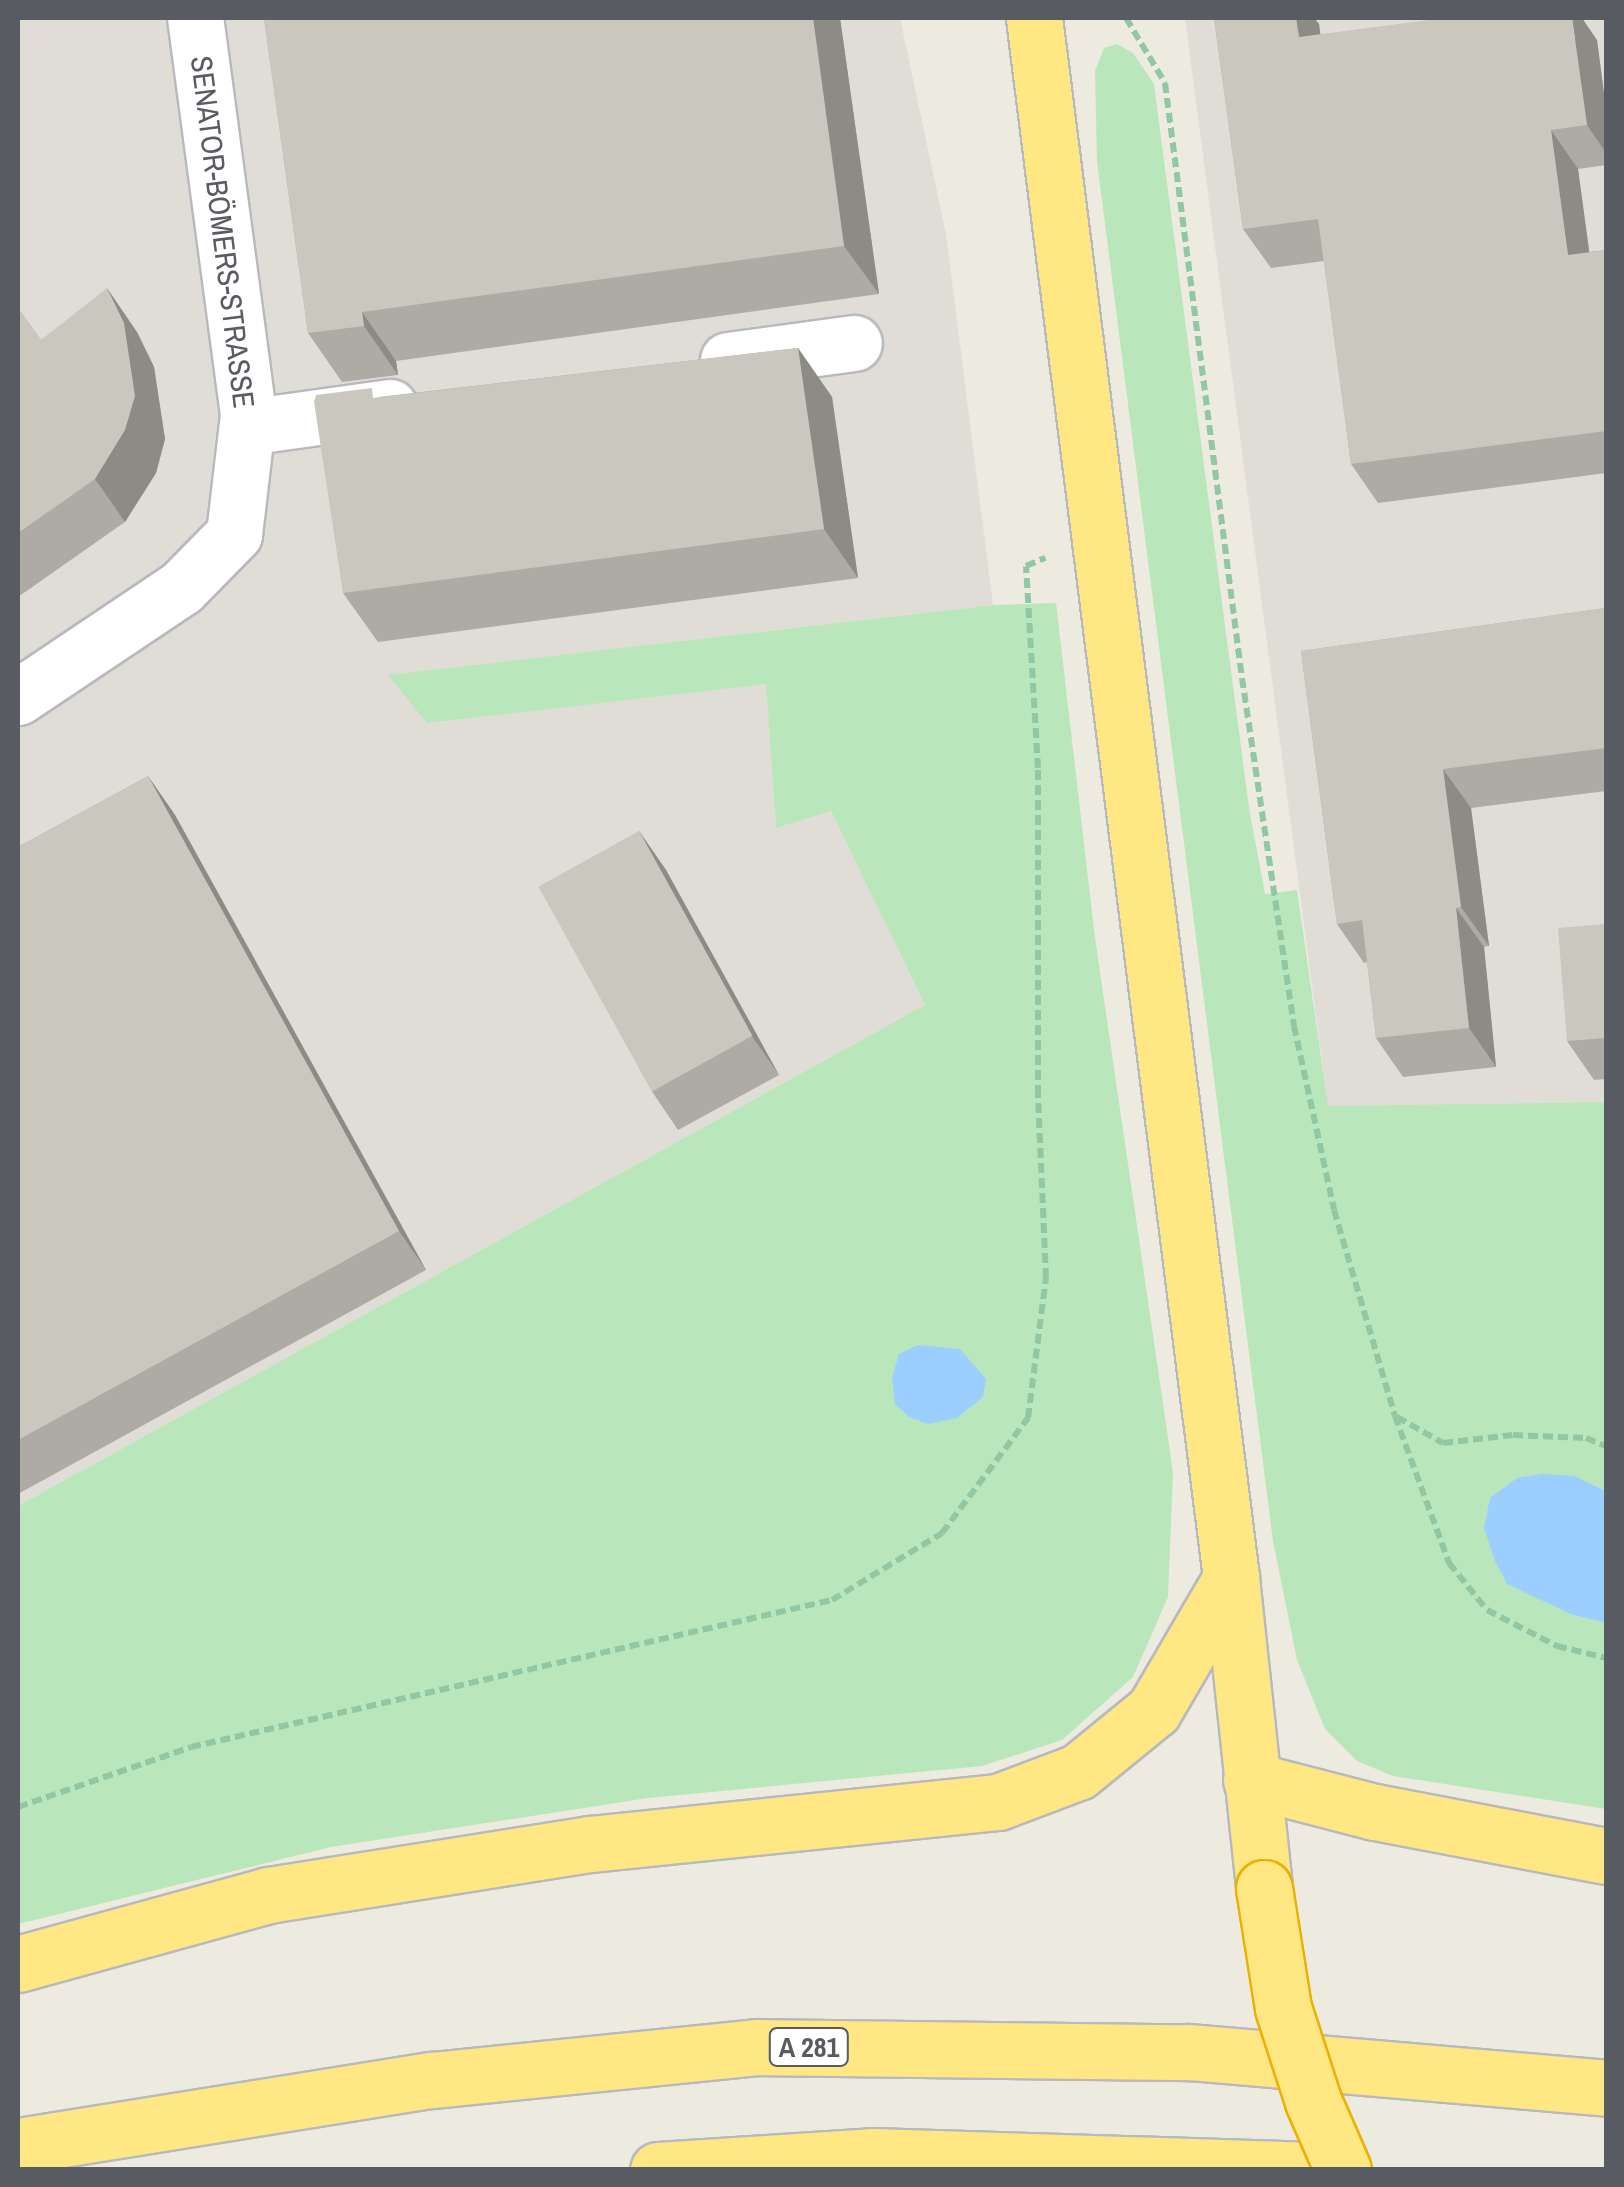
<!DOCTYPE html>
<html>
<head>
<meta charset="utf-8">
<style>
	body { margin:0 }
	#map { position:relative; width:1624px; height:2187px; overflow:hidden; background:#edeadf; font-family:"Archivo Narrow",sans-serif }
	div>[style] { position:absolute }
	.industrial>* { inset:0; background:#e0ddd7 }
	.green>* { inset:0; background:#b9e7bb }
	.water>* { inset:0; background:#9cceff }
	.path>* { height:6px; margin-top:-3px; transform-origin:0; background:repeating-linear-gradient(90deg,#92c7a4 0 10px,transparent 0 15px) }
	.roads { filter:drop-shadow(2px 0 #b7b9bf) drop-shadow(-2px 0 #b7b9bf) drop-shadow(0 2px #b7b9bf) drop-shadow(0 -2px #b7b9bf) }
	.minor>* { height:55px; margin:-27.5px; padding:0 27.5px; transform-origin:27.5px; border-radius:27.5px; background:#fff }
	.highway>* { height:55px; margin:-27.5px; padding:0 27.5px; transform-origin:27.5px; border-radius:27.5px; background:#ffe783 }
	.bridges { filter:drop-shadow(2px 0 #ebb000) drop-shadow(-2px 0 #ebb000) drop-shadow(0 2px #ebb000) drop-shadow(0 -2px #ebb000) }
	.highway-bridge>* { height:55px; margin:-27.5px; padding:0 27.5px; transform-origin:27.5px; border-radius:27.5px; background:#ffe783 }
	.wall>* { inset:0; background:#adaba3 }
	.shaded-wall>* { inset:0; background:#8d8b85 }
	.building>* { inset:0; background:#c9c7be; transform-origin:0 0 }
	span { translate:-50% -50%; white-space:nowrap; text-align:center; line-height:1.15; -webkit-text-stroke:9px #fff; paint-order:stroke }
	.shield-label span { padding:2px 8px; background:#fff; border:2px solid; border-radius:8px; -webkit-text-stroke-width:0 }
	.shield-label { font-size:28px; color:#585b61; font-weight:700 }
	.street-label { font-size:30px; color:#585b61 }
	.frame { position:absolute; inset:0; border:20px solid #585b61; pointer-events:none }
</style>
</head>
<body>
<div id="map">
	<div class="industrial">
		<div style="clip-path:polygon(18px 18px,900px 18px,946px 234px,993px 605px,390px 675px,428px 723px,766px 683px,776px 828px,831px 811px,925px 1005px,18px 1506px)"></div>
		<div style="clip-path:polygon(1185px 18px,1606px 18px,1606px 1102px,1328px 1107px)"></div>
	</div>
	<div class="green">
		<div style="clip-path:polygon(1117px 44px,1133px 53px,1154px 84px,1249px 808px,1265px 894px,1297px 890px,1328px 1106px,1606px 1102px,1606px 1491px,1575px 1476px,1573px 1615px,1606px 1623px,1606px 1809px,1393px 1776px,1357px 1761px,1325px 1729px,1297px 1660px,1273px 1541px,1097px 161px,1095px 71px,1104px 48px)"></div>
		<div style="clip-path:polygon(1056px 603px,1095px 938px,1173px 1472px,1168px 1597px,1133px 1677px,1062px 1740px,982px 1766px,648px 1798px,331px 1847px,18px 1924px,18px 1506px,925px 1005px,831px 811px,776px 828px,766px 684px,427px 723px,388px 675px,993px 605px)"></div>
	</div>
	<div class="water">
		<div style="clip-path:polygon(918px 1345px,960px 1349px,986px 1379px,983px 1397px,957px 1418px,928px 1424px,909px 1417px,895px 1404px,892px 1378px,899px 1354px)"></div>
		<div style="clip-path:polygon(1542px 1474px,1575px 1476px,1606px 1491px,1606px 1623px,1573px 1615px,1507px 1584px,1495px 1561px,1484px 1528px,1490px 1498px,1517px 1478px)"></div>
	</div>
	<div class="path">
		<div style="left:1126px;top:18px;width:76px;rotate:59deg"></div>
		<div style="left:1165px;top:83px;width:600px;rotate:82.63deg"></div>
		<div style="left:1242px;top:678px;width:352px;rotate:81.5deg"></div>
		<div style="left:1294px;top:1026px;width:188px;rotate:77.7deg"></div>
		<div style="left:1334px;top:1210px;width:215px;rotate:73.5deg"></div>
		<div style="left:1395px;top:1416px;width:157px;rotate:69.8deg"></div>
		<div style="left:1449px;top:1563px;width:60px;rotate:51deg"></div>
		<div style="left:1487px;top:1610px;width:79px;rotate:27.2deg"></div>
		<div style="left:1557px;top:1646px;width:50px;rotate:13.8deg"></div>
		<div style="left:1397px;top:1417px;width:53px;rotate:29.5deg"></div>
		<div style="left:1443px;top:1443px;width:70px;rotate:-6.5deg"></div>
		<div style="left:1513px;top:1435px;width:73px;rotate:2.4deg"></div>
		<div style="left:1586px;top:1438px;width:22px;rotate:22deg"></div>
		<div style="left:18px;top:1807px;width:183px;rotate:-19.1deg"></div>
		<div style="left:191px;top:1747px;width:658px;rotate:-12.92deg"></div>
		<div style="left:832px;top:1600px;width:129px;rotate:-31.3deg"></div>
		<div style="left:942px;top:1533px;width:144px;rotate:-53.2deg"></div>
		<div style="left:1028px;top:1418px;width:141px;rotate:-82.7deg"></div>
		<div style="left:1046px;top:1278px;width:183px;rotate:-92.5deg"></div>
		<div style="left:1038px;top:1095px;width:327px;rotate:-90deg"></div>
		<div style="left:1038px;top:768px;width:202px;rotate:-93.4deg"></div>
		<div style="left:1026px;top:566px;width:21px;rotate:-23deg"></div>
	</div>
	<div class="roads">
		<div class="minor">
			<div style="left:728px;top:360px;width:127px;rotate:-7.7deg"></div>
			<div style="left:247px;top:427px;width:144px;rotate:-8deg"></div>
			<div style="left:18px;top:697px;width:196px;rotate:-33.8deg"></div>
			<div style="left:181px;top:588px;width:76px;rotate:-45.5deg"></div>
			<div style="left:234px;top:534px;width:121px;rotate:-83.3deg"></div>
			<div style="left:248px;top:414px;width:400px;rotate:-97.6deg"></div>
		</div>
		<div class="highway">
			<div style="left:1034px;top:18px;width:1572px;rotate:82.8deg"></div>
			<div style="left:1231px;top:1578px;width:312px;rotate:83.9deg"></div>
			<div style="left:1251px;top:1780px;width:128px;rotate:14.5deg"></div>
			<div style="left:1375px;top:1812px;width:235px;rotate:10.8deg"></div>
			<div style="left:18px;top:1964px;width:259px;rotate:-15.4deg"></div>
			<div style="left:268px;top:1895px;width:326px;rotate:-9deg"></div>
			<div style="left:590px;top:1844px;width:410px;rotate:-5.9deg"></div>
			<div style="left:998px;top:1802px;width:85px;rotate:-20.6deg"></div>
			<div style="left:1078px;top:1772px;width:98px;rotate:-39.2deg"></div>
			<div style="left:1154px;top:1710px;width:153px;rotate:-59.7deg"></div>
			<div style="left:18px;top:2146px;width:419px;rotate:-9.1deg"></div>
			<div style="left:432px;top:2080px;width:326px;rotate:-5.8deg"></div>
			<div style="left:756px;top:2047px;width:433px;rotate:0.7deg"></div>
			<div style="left:1189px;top:2052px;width:419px;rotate:4.9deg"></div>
			<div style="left:658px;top:2170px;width:214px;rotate:-3.7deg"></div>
			<div style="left:872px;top:2156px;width:434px;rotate:1.8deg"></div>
		</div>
	</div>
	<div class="bridges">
		<div class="highway-bridge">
			<div style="left:1264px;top:1888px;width:121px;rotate:81deg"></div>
			<div style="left:1283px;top:2008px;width:98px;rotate:72.1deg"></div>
			<div style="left:1313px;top:2101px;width:75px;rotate:66.5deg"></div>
		</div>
	</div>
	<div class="wall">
		<div style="clip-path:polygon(264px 18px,840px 18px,879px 294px,396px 361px,398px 375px,342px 382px,308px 333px)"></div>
		<div style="clip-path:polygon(1214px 18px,1314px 18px,1319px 24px,1320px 34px,1597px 40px,1606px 109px,1606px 165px,1578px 169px,1589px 252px,1606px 250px,1606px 473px,1378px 503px,1351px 464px,1324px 261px,1271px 268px,1243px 229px)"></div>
		<div style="clip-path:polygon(18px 308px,41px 340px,137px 332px,154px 367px,165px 439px,156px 473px,125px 522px,18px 597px)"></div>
		<div style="clip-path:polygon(798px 348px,832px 397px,858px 578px,378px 642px,343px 593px,379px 397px)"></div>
		<div style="clip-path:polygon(1606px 608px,1606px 791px,1471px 808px,1489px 946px,1484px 947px,1496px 1067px,1403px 1077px,1376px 1038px,1367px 962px,1364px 963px,1337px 924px,1301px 651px)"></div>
		<div style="clip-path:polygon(148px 776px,175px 815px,426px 1270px,18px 1494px,18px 847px)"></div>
		<div style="clip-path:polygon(639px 831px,666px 870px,779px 1075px,678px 1130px,651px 1090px)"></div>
		<div style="clip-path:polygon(1606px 924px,1606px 1079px,1594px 1080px,1567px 1041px)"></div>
	</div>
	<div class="shaded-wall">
		<div style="clip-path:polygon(813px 18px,840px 18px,879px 294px,844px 246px)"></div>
		<div style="clip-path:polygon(1296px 18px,1314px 18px,1319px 24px,1326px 76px,1299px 37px)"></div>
		<div style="clip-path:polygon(1572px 18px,1582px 18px,1597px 40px,1606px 109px,1606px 153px,1587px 125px)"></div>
		<div style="clip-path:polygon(1551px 130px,1578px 169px,1595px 294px,1568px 255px)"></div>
		<div style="clip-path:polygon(107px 288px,137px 332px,154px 367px,165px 439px,156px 473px,125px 522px,95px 479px)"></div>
		<div style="clip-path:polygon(362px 312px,396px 361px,398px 375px,364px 326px)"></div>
		<div style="clip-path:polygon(798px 348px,832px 397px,858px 578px,824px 529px)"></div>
		<div style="clip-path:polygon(1443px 769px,1471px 808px,1489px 946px,1461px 907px)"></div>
		<div style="clip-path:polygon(148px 776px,175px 815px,426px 1270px,399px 1231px)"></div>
		<div style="clip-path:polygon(639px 831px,666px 870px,779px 1075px,752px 1036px)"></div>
		<div style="clip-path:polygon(1456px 908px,1484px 947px,1496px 1067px,1469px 1028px)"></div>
	</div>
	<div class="building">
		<div style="clip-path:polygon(264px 18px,813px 18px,844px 246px,362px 312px,364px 326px,308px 333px)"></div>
		<div style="clip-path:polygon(1214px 18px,1296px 18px,1299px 37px,1444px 18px,1572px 18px,1587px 125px,1551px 130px,1568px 255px,1606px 250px,1606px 431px,1351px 464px,1318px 219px,1243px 229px)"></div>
		<div style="clip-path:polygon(107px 288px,124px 323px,135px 396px,125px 430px,95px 479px,18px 533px,18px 308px,41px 340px)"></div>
		<div style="clip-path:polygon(798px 348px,824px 529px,343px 593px,314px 402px,316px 395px,372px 388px,373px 398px)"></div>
		<div style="clip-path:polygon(1606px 608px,1606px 748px,1443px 769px,1461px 907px,1456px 908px,1469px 1028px,1376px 1038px,1362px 920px,1337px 924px,1301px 651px)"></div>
		<div style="clip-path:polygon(148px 776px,399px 1231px,18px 1440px,18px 847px)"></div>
		<div style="left:639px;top:831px;width:234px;height:115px;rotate:61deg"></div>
		<div style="clip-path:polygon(1606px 924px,1606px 1038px,1567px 1041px,1558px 928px)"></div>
	</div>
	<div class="shield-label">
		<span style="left:809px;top:2047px">A 281</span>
	</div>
	<div class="street-label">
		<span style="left:223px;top:232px;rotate:83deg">SENATOR-BÖMERS-STRASSE</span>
	</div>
	<div class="frame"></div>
</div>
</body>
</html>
